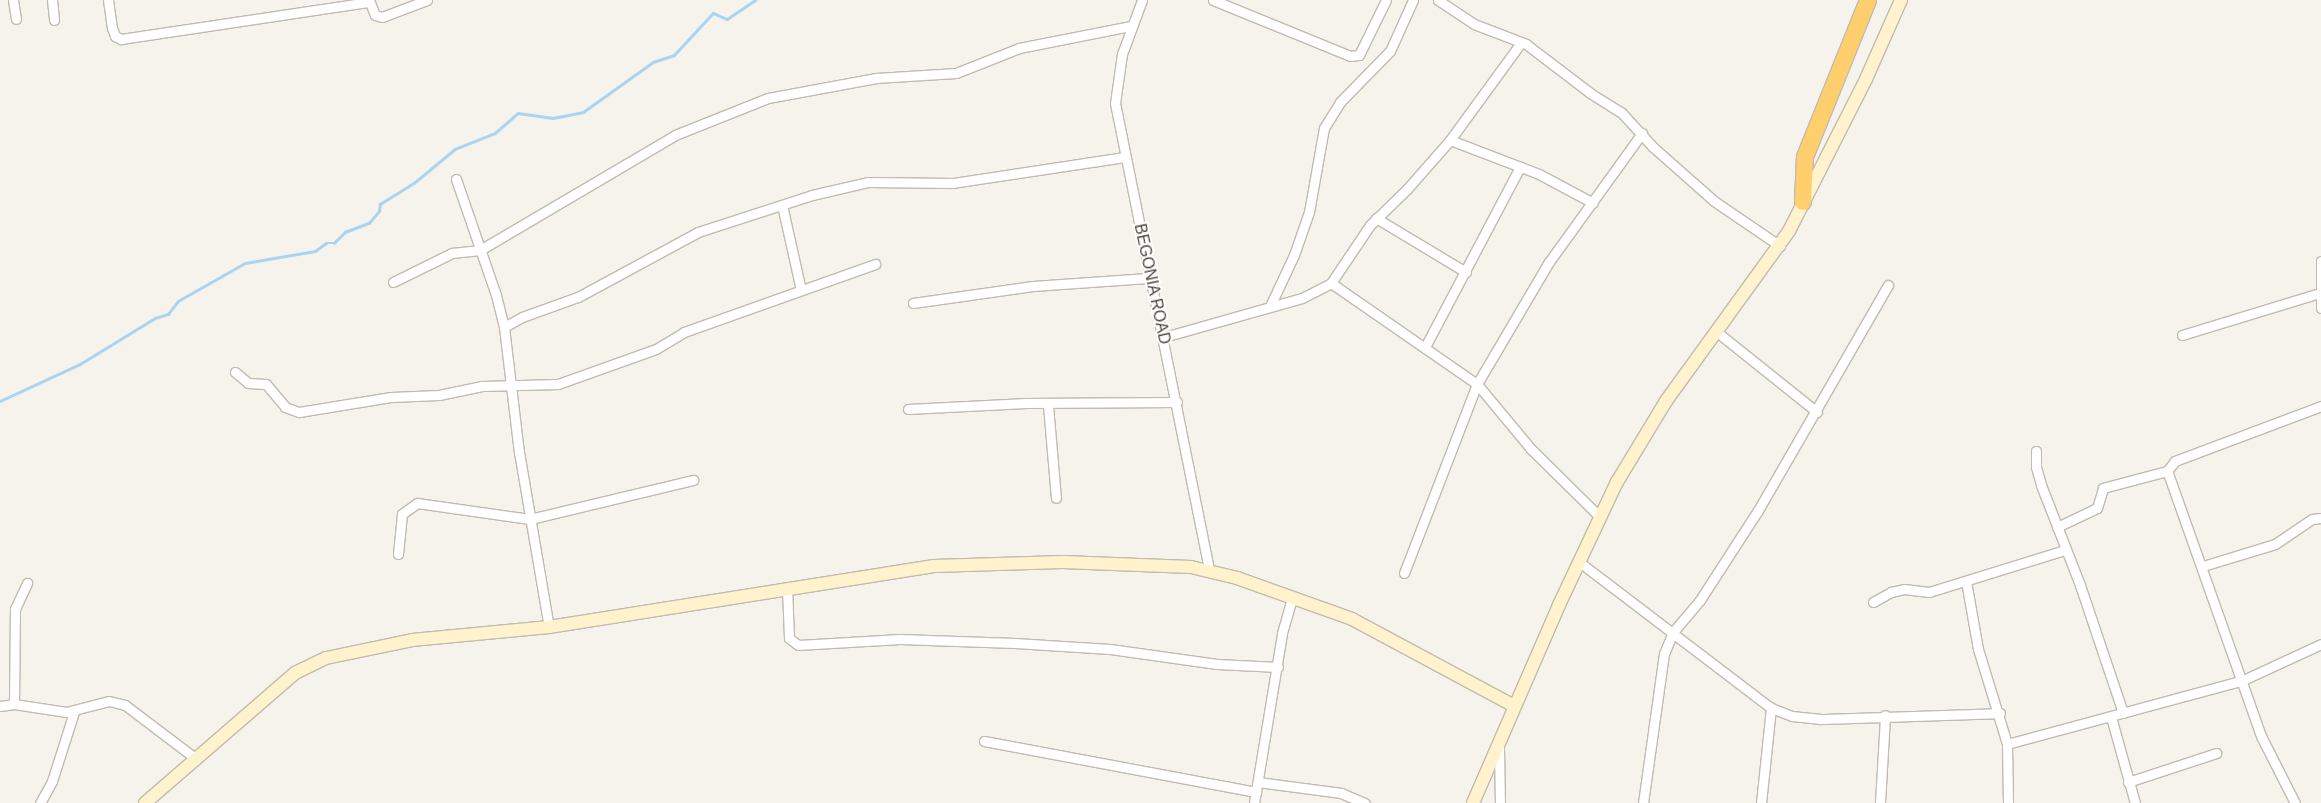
<!DOCTYPE html>
<html>
<head>
<meta charset="utf-8">
<style>
	body { margin:0 }
	#map { position:relative; width:2321px; height:803px; overflow:hidden; background:#f6f3ec; font-family:Helvetica,sans-serif }
	div>[style] { position:absolute }
	.stream>* { height:2.5px; margin:-1.25px; padding:0 1.25px; transform-origin:1.25px; border-radius:1.25px; background:#a9d4f2 }
	.roads { filter:drop-shadow(1px 0 #c2bbae) drop-shadow(-1px 0 #c2bbae) drop-shadow(0 1px #c2bbae) drop-shadow(0 -1px #c2bbae) }
	.street>* { height:9px; margin:-4.5px; padding:0 4.5px; transform-origin:4.5px; border-radius:4.5px; background:#fff }
	.secondary>* { height:12px; margin:-6px; padding:0 6px; transform-origin:6px; border-radius:6px; background:#fff3cd }
	.highway>* { height:16px; margin:-8px; padding:0 8px; transform-origin:8px; border-radius:8px; background:#ffcf6e }
	span { translate:-50% -50%; white-space:nowrap; text-align:center; line-height:1.15; -webkit-text-stroke:4px #fff; paint-order:stroke }
	.street-label { font-size:16px; color:#4b4439 }
</style>
</head>
<body>
<div id="map">
	<div class="stream">
		<div style="left:0;top:401px;width:88px;rotate:-24.8deg"></div>
		<div style="left:80px;top:364px;width:88px;rotate:-31.5deg"></div>
		<div style="left:155px;top:318px;width:14px;rotate:-17deg"></div>
		<div style="left:168px;top:314px;width:16px;rotate:-52deg"></div>
		<div style="left:178px;top:301px;width:77px;rotate:-29.6deg"></div>
		<div style="left:245px;top:263px;width:71px;rotate:-9.7deg"></div>
		<div style="left:315px;top:251px;width:14px;rotate:-36deg"></div>
		<div style="left:326px;top:243px;width:8px"></div>
		<div style="left:334px;top:243px;width:16px;rotate:-45deg"></div>
		<div style="left:345px;top:232px;width:26px;rotate:-21deg"></div>
		<div style="left:369px;top:223px;width:16px;rotate:-50deg"></div>
		<div style="left:379px;top:211px;width:7px;rotate:-82deg"></div>
		<div style="left:380px;top:204px;width:40px;rotate:-32deg"></div>
		<div style="left:414px;top:183px;width:53px;rotate:-39.7deg"></div>
		<div style="left:455px;top:149px;width:43px;rotate:-21.8deg"></div>
		<div style="left:495px;top:133px;width:30px;rotate:-41deg"></div>
		<div style="left:518px;top:113px;width:35px;rotate:8deg"></div>
		<div style="left:553px;top:118px;width:31px;rotate:-11deg"></div>
		<div style="left:583px;top:112px;width:86px;rotate:-35.5deg"></div>
		<div style="left:653px;top:62px;width:22px;rotate:-18deg"></div>
		<div style="left:674px;top:55px;width:57px;rotate:-47.1deg"></div>
		<div style="left:713px;top:13px;width:15px;rotate:23deg"></div>
		<div style="left:727px;top:19px;width:34px;rotate:-34deg"></div>
	</div>
	<div class="roads">
		<div class="street">
			<div style="left:13px;top:0;width:19px;rotate:81deg"></div>
			<div style="left:52px;top:0;width:20px;rotate:84deg"></div>
			<div style="left:108px;top:0;width:28px;rotate:82deg"></div>
			<div style="left:112px;top:28px;width:9px;rotate:69deg"></div>
			<div style="left:115px;top:36px;width:7px;rotate:27deg"></div>
			<div style="left:121px;top:39px;width:251px;rotate:-8.5deg"></div>
			<div style="left:369px;top:0;width:16px;rotate:68deg"></div>
			<div style="left:375px;top:15px;width:7px;rotate:16deg"></div>
			<div style="left:382px;top:17px;width:48px;rotate:-20.7deg"></div>
			<div style="left:1142px;top:0;width:58px;rotate:110.3deg"></div>
			<div style="left:1122px;top:54px;width:49px;rotate:98.1deg"></div>
			<div style="left:1115px;top:103px;width:477px;rotate:78.6deg"></div>
			<div style="left:1213px;top:0;width:148px;rotate:22.2deg"></div>
			<div style="left:1350px;top:56px;width:9px;rotate:-6deg"></div>
			<div style="left:1359px;top:55px;width:61px;rotate:-63.9deg"></div>
			<div style="left:1438px;top:0;width:43px;rotate:33.7deg"></div>
			<div style="left:1474px;top:24px;width:56px;rotate:21deg"></div>
			<div style="left:1526px;top:44px;width:81px;rotate:37.4deg"></div>
			<div style="left:1590px;top:93px;width:36px;rotate:32deg"></div>
			<div style="left:1621px;top:112px;width:47px;rotate:47.6deg"></div>
			<div style="left:1653px;top:147px;width:81px;rotate:41.5deg"></div>
			<div style="left:1714px;top:201px;width:80px;rotate:34.3deg"></div>
			<div style="left:1450px;top:140px;width:95px;rotate:20.9deg"></div>
			<div style="left:1539px;top:174px;width:61px;rotate:28.2deg"></div>
			<div style="left:456px;top:179px;width:123px;rotate:71deg"></div>
			<div style="left:496px;top:295px;width:33px;rotate:76deg"></div>
			<div style="left:504px;top:327px;width:126px;rotate:83.2deg"></div>
			<div style="left:519px;top:452px;width:178px;rotate:80.3deg"></div>
			<div style="left:782px;top:205px;width:87px;rotate:77.4deg"></div>
			<div style="left:1376px;top:218px;width:105px;rotate:31deg"></div>
			<div style="left:2321px;top:261px;width:47px;rotate:90deg"></div>
			<div style="left:393px;top:282px;width:66px;rotate:-26.2deg"></div>
			<div style="left:452px;top:253px;width:28px;rotate:-6deg"></div>
			<div style="left:480px;top:250px;width:226px;rotate:-30.5deg"></div>
			<div style="left:675px;top:135px;width:100px;rotate:-21.7deg"></div>
			<div style="left:768px;top:98px;width:110px;rotate:-10.5deg"></div>
			<div style="left:876px;top:78px;width:80px;rotate:-3.6deg"></div>
			<div style="left:956px;top:73px;width:68px;rotate:-21.6deg"></div>
			<div style="left:1019px;top:48px;width:113px;rotate:-11.2deg"></div>
			<div style="left:1331px;top:283px;width:178px;rotate:34.7deg"></div>
			<div style="left:1477px;top:384px;width:142px;rotate:-59.5deg"></div>
			<div style="left:1549px;top:262px;width:159px;rotate:-54.2deg"></div>
			<div style="left:913px;top:303px;width:121px;rotate:-8.1deg"></div>
			<div style="left:1033px;top:286px;width:115px;rotate:-4deg"></div>
			<div style="left:1271px;top:304px;width:54px;rotate:-64.9deg"></div>
			<div style="left:1294px;top:255px;width:46px;rotate:-70.8deg"></div>
			<div style="left:1309px;top:212px;width:85px;rotate:-79.9deg"></div>
			<div style="left:1324px;top:128px;width:31px;rotate:-58deg"></div>
			<div style="left:1340px;top:102px;width:71px;rotate:-45.6deg"></div>
			<div style="left:1390px;top:51px;width:56px;rotate:-65.7deg"></div>
			<div style="left:504px;top:327px;width:21px;rotate:-29deg"></div>
			<div style="left:522px;top:317px;width:59px;rotate:-19.7deg"></div>
			<div style="left:578px;top:297px;width:136px;rotate:-28.4deg"></div>
			<div style="left:698px;top:232px;width:120px;rotate:-18deg"></div>
			<div style="left:812px;top:195px;width:57px;rotate:-13.1deg"></div>
			<div style="left:868px;top:182px;width:85px;rotate:0.7deg"></div>
			<div style="left:953px;top:183px;width:174px;rotate:-8.6deg"></div>
			<div style="left:1717px;top:332px;width:128px;rotate:38.7deg"></div>
			<div style="left:2182px;top:335px;width:143px;rotate:-17deg"></div>
			<div style="left:1164px;top:337px;width:143px;rotate:-15.8deg"></div>
			<div style="left:1302px;top:298px;width:33px;rotate:-27deg"></div>
			<div style="left:1331px;top:283px;width:70px;rotate:-56.1deg"></div>
			<div style="left:1370px;top:225px;width:52px;rotate:-44.2deg"></div>
			<div style="left:1407px;top:189px;width:65px;rotate:-48.7deg"></div>
			<div style="left:1450px;top:140px;width:119px;rotate:-53.9deg"></div>
			<div style="left:1425px;top:347px;width:204px;rotate:-62.2deg"></div>
			<div style="left:235px;top:372px;width:17px;rotate:40deg"></div>
			<div style="left:248px;top:383px;width:18px;rotate:3deg"></div>
			<div style="left:266px;top:384px;width:30px;rotate:50deg"></div>
			<div style="left:285px;top:407px;width:15px;rotate:20deg"></div>
			<div style="left:299px;top:412px;width:93px;rotate:-9.3deg"></div>
			<div style="left:391px;top:397px;width:48px;rotate:-2.4deg"></div>
			<div style="left:439px;top:395px;width:44px;rotate:-11.8deg"></div>
			<div style="left:482px;top:386px;width:76px;rotate:-1.5deg"></div>
			<div style="left:558px;top:384px;width:104px;rotate:-19.7deg"></div>
			<div style="left:656px;top:349px;width:33px;rotate:-31deg"></div>
			<div style="left:684px;top:332px;width:203px;rotate:-19.6deg"></div>
			<div style="left:1048px;top:405px;width:93px;rotate:85.1deg"></div>
			<div style="left:908px;top:409px;width:118px;rotate:-2.9deg"></div>
			<div style="left:1026px;top:403px;width:151px;rotate:-0.4deg"></div>
			<div style="left:2036px;top:451px;width:16px;rotate:90deg"></div>
			<div style="left:2036px;top:467px;width:19px;rotate:74deg"></div>
			<div style="left:2041px;top:485px;width:107px;rotate:68.7deg"></div>
			<div style="left:2080px;top:585px;width:135px;rotate:71.4deg"></div>
			<div style="left:2057px;top:527px;width:44px;rotate:-25.4deg"></div>
			<div style="left:2097px;top:508px;width:21px;rotate:-73deg"></div>
			<div style="left:2103px;top:488px;width:66px;rotate:-14.9deg"></div>
			<div style="left:398px;top:554px;width:40px;rotate:-84.3deg"></div>
			<div style="left:402px;top:514px;width:19px;rotate:-36deg"></div>
			<div style="left:417px;top:503px;width:114px;rotate:8.1deg"></div>
			<div style="left:530px;top:519px;width:168px;rotate:-13.5deg"></div>
			<div style="left:1578px;top:561px;width:243px;rotate:37.3deg"></div>
			<div style="left:1771px;top:708px;width:22px;rotate:21deg"></div>
			<div style="left:1792px;top:716px;width:29px;rotate:6deg"></div>
			<div style="left:1821px;top:719px;width:179px;rotate:-1.9deg"></div>
			<div style="left:2203px;top:566px;width:75px;rotate:-17deg"></div>
			<div style="left:2275px;top:544px;width:45px;rotate:-34deg"></div>
			<div style="left:2312px;top:519px;width:9px;rotate:-6deg"></div>
			<div style="left:1404px;top:573px;width:203px;rotate:-68.9deg"></div>
			<div style="left:1477px;top:384px;width:85px;rotate:50.3deg"></div>
			<div style="left:1531px;top:449px;width:97px;rotate:44.6deg"></div>
			<div style="left:1966px;top:581px;width:69px;rotate:80deg"></div>
			<div style="left:1978px;top:649px;width:99px;rotate:73deg"></div>
			<div style="left:2007px;top:744px;width:59px;rotate:89deg"></div>
			<div style="left:787px;top:588px;width:50px;rotate:87.7deg"></div>
			<div style="left:789px;top:638px;width:11px;rotate:38deg"></div>
			<div style="left:798px;top:645px;width:102px;rotate:-3.4deg"></div>
			<div style="left:900px;top:639px;width:115px;rotate:2deg"></div>
			<div style="left:1015px;top:643px;width:95px;rotate:3.6deg"></div>
			<div style="left:1110px;top:649px;width:108px;rotate:8deg"></div>
			<div style="left:1217px;top:664px;width:61px;rotate:2.8deg"></div>
			<div style="left:1873px;top:602px;width:21px;rotate:-29deg"></div>
			<div style="left:1891px;top:592px;width:13px;rotate:-13deg"></div>
			<div style="left:1904px;top:589px;width:25px;rotate:7deg"></div>
			<div style="left:1929px;top:592px;width:142px;rotate:-17.2deg"></div>
			<div style="left:14px;top:704px;width:95px;rotate:-89.4deg"></div>
			<div style="left:15px;top:609px;width:29px;rotate:-65deg"></div>
			<div style="left:0;top:706px;width:14px;rotate:-8deg"></div>
			<div style="left:14px;top:704px;width:53px;rotate:8.7deg"></div>
			<div style="left:66px;top:712px;width:44px;rotate:-14.3deg"></div>
			<div style="left:109px;top:701px;width:16px;rotate:14deg"></div>
			<div style="left:125px;top:705px;width:88px;rotate:37.1deg"></div>
			<div style="left:2111px;top:717px;width:89px;rotate:74.4deg"></div>
			<div style="left:984px;top:741px;width:277px;rotate:10.6deg"></div>
			<div style="left:2007px;top:744px;width:242px;rotate:-15.1deg"></div>
			<div style="left:2241px;top:681px;width:88px;rotate:-24.8deg"></div>
			<div style="left:1499px;top:748px;width:55px;rotate:89deg"></div>
			<div style="left:1258px;top:782px;width:84px;rotate:7.5deg"></div>
			<div style="left:1341px;top:793px;width:26px;rotate:23deg"></div>
			<div style="left:2128px;top:782px;width:93px;rotate:-18.2deg"></div>
			<div style="left:40px;top:803px;width:25px;rotate:-61deg"></div>
			<div style="left:52px;top:781px;width:72px;rotate:-72.3deg"></div>
			<div style="left:1254px;top:803px;width:172px;rotate:-80.6deg"></div>
			<div style="left:1282px;top:633px;width:37px;rotate:-74deg"></div>
			<div style="left:1643px;top:803px;width:150px;rotate:-82deg"></div>
			<div style="left:1664px;top:654px;width:24px;rotate:-68deg"></div>
			<div style="left:1673px;top:632px;width:42px;rotate:-49.8deg"></div>
			<div style="left:1700px;top:600px;width:105px;rotate:-57.1deg"></div>
			<div style="left:1757px;top:512px;width:262px;rotate:-60deg"></div>
			<div style="left:1761px;top:803px;width:96px;rotate:-84deg"></div>
			<div style="left:1880px;top:803px;width:88px;rotate:-86.7deg"></div>
			<div style="left:2295px;top:803px;width:75px;rotate:-116.9deg"></div>
			<div style="left:2261px;top:736px;width:281px;rotate:-109.5deg"></div>
			<div style="left:2167px;top:471px;width:13px;rotate:-51deg"></div>
			<div style="left:2175px;top:461px;width:156px;rotate:-20.6deg"></div>
		</div>
		<div class="secondary">
			<div style="left:145px;top:803px;width:198px;rotate:-40.9deg"></div>
			<div style="left:295px;top:673px;width:34px;rotate:-26deg"></div>
			<div style="left:326px;top:658px;width:88px;rotate:-11.8deg"></div>
			<div style="left:412px;top:640px;width:138px;rotate:-5.4deg"></div>
			<div style="left:549px;top:627px;width:390px;rotate:-9deg"></div>
			<div style="left:934px;top:566px;width:129px;rotate:-1.8deg"></div>
			<div style="left:1063px;top:562px;width:128px;rotate:2.2deg"></div>
			<div style="left:1191px;top:567px;width:47px;rotate:13.4deg"></div>
			<div style="left:1237px;top:578px;width:122px;rotate:19.6deg"></div>
			<div style="left:1352px;top:619px;width:184px;rotate:28.2deg"></div>
			<div style="left:1473px;top:803px;width:216px;rotate:-66.5deg"></div>
			<div style="left:1559px;top:605px;width:136px;rotate:-64.8deg"></div>
			<div style="left:1617px;top:482px;width:95px;rotate:-58.8deg"></div>
			<div style="left:1666px;top:401px;width:210px;rotate:-54.1deg"></div>
			<div style="left:1789px;top:231px;width:170px;rotate:-63.1deg"></div>
			<div style="left:1866px;top:79px;width:86px;rotate:-66.1deg"></div>
		</div>
		<div class="highway">
			<div style="left:1803px;top:202px;width:45px;rotate:-87.5deg"></div>
			<div style="left:1805px;top:157px;width:169px;rotate:-68.1deg"></div>
		</div>
	</div>
	<div class="street-label">
		<span style="left:1152px;top:284px;rotate:78deg">BEGONIA ROAD</span>
	</div>
</div>
</body>
</html>
